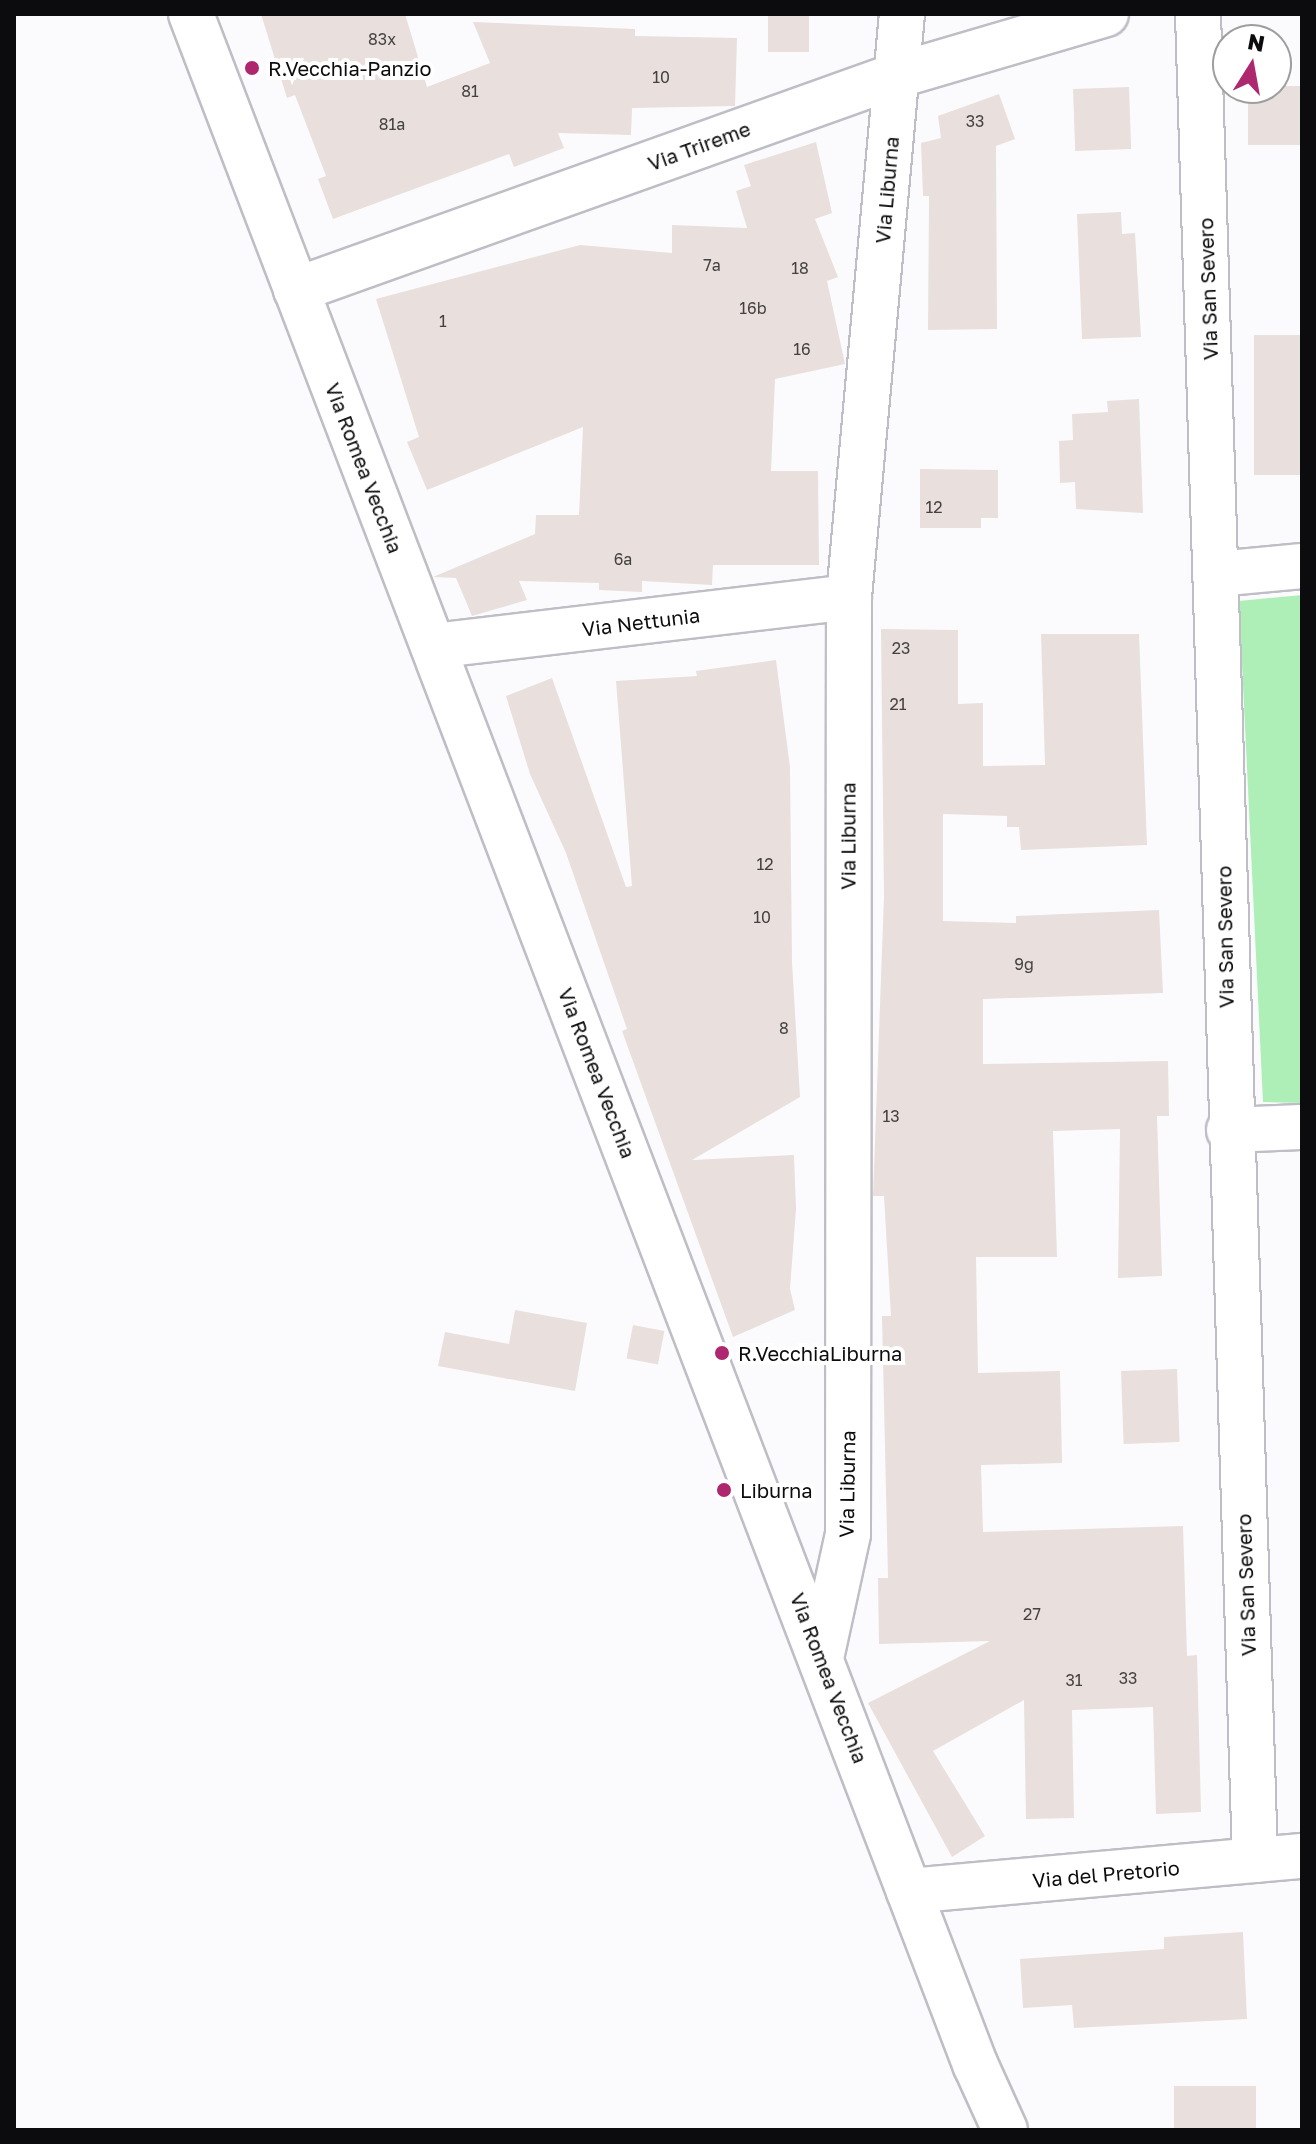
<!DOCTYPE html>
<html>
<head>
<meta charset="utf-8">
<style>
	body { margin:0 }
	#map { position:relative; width:1316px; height:2144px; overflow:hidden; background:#fbfbfe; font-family:"Golos Text",sans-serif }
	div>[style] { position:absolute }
	.green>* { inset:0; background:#aeefb8 }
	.building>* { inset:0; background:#e9dfdc; transform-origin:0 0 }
	.roads { filter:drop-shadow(2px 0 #bfbec6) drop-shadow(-2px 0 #bfbec6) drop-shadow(0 2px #bfbec6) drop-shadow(0 -2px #bfbec6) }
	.minor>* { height:44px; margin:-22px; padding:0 22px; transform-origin:22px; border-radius:22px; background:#fff }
	.dots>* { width:22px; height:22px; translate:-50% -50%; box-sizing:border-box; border:4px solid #fff; border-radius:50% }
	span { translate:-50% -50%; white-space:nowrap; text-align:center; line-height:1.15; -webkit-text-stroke:8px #fff; paint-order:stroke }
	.number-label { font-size:16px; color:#434142 }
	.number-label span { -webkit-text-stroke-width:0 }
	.poi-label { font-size:20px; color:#0c0c0e }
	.left { translate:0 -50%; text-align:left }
	.street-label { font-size:20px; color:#0c0c0e }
	.frame { position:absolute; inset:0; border:16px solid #0c0c0e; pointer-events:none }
	.north { position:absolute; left:1212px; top:24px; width:80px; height:80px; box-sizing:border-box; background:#fff; border:2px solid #9e9e9f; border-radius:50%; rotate:11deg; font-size:22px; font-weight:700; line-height:32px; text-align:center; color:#0c0c0e }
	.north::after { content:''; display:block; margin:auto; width:28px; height:36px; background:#ad286f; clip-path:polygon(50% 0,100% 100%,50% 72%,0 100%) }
</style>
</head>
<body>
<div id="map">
	<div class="green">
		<div style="clip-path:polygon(1302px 595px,1302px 1103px,1263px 1102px,1239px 601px)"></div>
	</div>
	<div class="building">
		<div style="clip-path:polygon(261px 14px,405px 14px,427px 87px,490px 63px,473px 22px,635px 29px,635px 36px,737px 38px,735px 106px,632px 108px,631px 135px,558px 133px,564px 148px,514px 167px,509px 154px,333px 219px,318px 179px,326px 176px,295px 95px,287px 98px)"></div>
		<div style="left:768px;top:14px;width:41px;height:38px"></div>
		<div style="left:1302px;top:86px;width:59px;height:54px;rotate:90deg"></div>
		<div style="left:1129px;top:87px;width:62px;height:56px;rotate:88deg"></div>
		<div style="clip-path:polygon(999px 94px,1015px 139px,996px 146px,997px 329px,928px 330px,929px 196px,923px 196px,921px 143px,941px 138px,938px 116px)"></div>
		<div style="clip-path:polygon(816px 142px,832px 213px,815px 219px,838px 277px,827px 281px,845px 364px,775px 379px,771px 471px,818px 471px,819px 565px,713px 565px,712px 585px,642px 581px,642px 592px,599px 590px,599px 583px,519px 581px,527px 600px,472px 616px,456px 578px,433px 577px,535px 534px,536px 515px,579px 515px,583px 427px,427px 490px,407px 442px,419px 437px,376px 299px,580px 245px,672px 253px,672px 225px,747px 228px,736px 191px,751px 186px,744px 165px)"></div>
		<div style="clip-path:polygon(1121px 212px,1122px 234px,1135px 233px,1141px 337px,1082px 339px,1077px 214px)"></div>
		<div style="left:1302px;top:335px;width:140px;height:48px;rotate:90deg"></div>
		<div style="clip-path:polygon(1139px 399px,1143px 513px,1076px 509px,1075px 482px,1060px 483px,1059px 441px,1073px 440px,1072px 414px,1108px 412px,1107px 401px)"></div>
		<div style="clip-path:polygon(920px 469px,998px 470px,998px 518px,981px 518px,981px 528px,920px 528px)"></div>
		<div style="clip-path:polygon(881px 629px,958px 630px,958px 704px,983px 703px,983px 766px,1045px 765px,1041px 634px,1139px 634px,1147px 845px,1021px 850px,1019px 827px,1007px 827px,1007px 816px,943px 814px,943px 921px,1016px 923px,1016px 916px,1159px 910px,1163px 993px,983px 999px,983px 1064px,1168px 1061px,1169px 1116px,1157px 1116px,1162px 1276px,1118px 1278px,1120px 1129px,1053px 1131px,1057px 1257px,976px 1257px,978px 1373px,1060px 1371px,1062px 1463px,981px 1465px,983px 1532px,1183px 1526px,1187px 1656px,1197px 1655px,1201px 1812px,1156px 1814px,1153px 1707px,1072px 1710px,1074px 1818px,1026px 1819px,1024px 1700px,933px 1751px,985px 1836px,952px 1857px,868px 1703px,990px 1641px,879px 1644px,878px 1578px,888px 1578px,882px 1316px,891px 1316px,884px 1196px,873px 1196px,884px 896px)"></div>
		<div style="clip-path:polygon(776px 660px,790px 767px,792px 962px,800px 1097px,692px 1160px,794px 1155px,796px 1209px,790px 1289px,795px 1310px,733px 1337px,622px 1031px,627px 1029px,566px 853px,530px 774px,506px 696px,552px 678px,626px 887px,632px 886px,616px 681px,697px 676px,696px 671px)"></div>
		<div style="clip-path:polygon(515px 1310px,587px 1323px,575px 1391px,438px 1366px,445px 1332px,509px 1344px)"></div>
		<div style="left:633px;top:1325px;width:32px;height:34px;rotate:11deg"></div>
		<div style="left:1177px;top:1369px;width:73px;height:56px;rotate:88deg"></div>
		<div style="clip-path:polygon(1243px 1932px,1247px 2019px,1074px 2028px,1072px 2005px,1023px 2008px,1020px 1959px,1164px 1949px,1164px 1937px)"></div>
		<div style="left:1174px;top:2086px;width:82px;height:44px"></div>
	</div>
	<div class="roads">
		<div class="minor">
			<div style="left:191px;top:14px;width:2197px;rotate:69.07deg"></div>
			<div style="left:976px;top:2066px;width:70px;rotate:65.6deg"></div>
			<div style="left:1198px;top:14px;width:1847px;rotate:88.23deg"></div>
			<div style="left:296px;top:290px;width:633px;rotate:-19.67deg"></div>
			<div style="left:892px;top:77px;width:223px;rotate:-16.4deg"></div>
			<div style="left:1216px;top:574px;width:86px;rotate:-5.3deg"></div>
			<div style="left:433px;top:646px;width:419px;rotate:-6.7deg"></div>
			<div style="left:1229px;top:1130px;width:73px;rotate:-2.4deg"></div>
			<div style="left:821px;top:1658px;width:127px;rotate:-77.7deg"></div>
			<div style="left:848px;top:1534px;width:937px;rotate:-89.94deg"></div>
			<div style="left:849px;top:597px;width:585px;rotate:-84.81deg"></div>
			<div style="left:909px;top:1891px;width:395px;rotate:-5.1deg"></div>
		</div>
	</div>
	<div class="dots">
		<div style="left:252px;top:68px;background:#ad286f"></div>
		<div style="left:722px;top:1353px;background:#ad286f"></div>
		<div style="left:724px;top:1490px;background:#ad286f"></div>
	</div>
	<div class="number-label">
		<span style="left:382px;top:39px">83x</span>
		<span style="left:661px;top:77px">10</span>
		<span style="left:470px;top:91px">81</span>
		<span style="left:975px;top:121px">33</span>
		<span style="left:392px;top:124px">81a</span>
		<span style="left:712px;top:265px">7a</span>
		<span style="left:800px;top:268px">18</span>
		<span style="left:753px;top:308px">16b</span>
		<span style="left:443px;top:321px">1</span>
		<span style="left:802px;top:349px">16</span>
		<span style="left:934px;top:507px">12</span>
		<span style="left:623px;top:559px">6a</span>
		<span style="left:901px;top:648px">23</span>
		<span style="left:898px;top:704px">21</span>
		<span style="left:765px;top:864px">12</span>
		<span style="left:762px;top:917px">10</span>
		<span style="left:1024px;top:964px">9g</span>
		<span style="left:784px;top:1028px">8</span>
		<span style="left:891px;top:1116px">13</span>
		<span style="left:1032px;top:1614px">27</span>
		<span style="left:1128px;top:1678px">33</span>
		<span style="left:1074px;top:1680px">31</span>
	</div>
	<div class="poi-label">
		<span class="left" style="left:268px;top:68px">R.Vecchia-Panzio</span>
		<span class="left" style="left:738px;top:1353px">R.VecchiaLiburna</span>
		<span class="left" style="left:740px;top:1490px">Liburna</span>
	</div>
	<div class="street-label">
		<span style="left:699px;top:146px;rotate:-20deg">Via Trireme</span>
		<span style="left:887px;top:190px;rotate:-85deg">Via Liburna</span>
		<span style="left:1208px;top:289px;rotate:-92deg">Via San Severo</span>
		<span style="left:364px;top:468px;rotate:69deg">Via Romea Vecchia</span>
		<span style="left:641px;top:622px;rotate:-7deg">Via Nettunia</span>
		<span style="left:848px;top:836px;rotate:-90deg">Via Liburna</span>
		<span style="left:1225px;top:937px;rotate:-91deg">Via San Severo</span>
		<span style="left:597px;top:1073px;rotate:69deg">Via Romea Vecchia</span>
		<span style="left:847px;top:1484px;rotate:-89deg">Via Liburna</span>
		<span style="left:1246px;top:1585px;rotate:-92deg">Via San Severo</span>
		<span style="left:829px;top:1678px;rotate:69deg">Via Romea Vecchia</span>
		<span style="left:1106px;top:1874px;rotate:-5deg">Via del Pretorio</span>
	</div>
	<div class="frame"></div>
	<div class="north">N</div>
</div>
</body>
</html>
